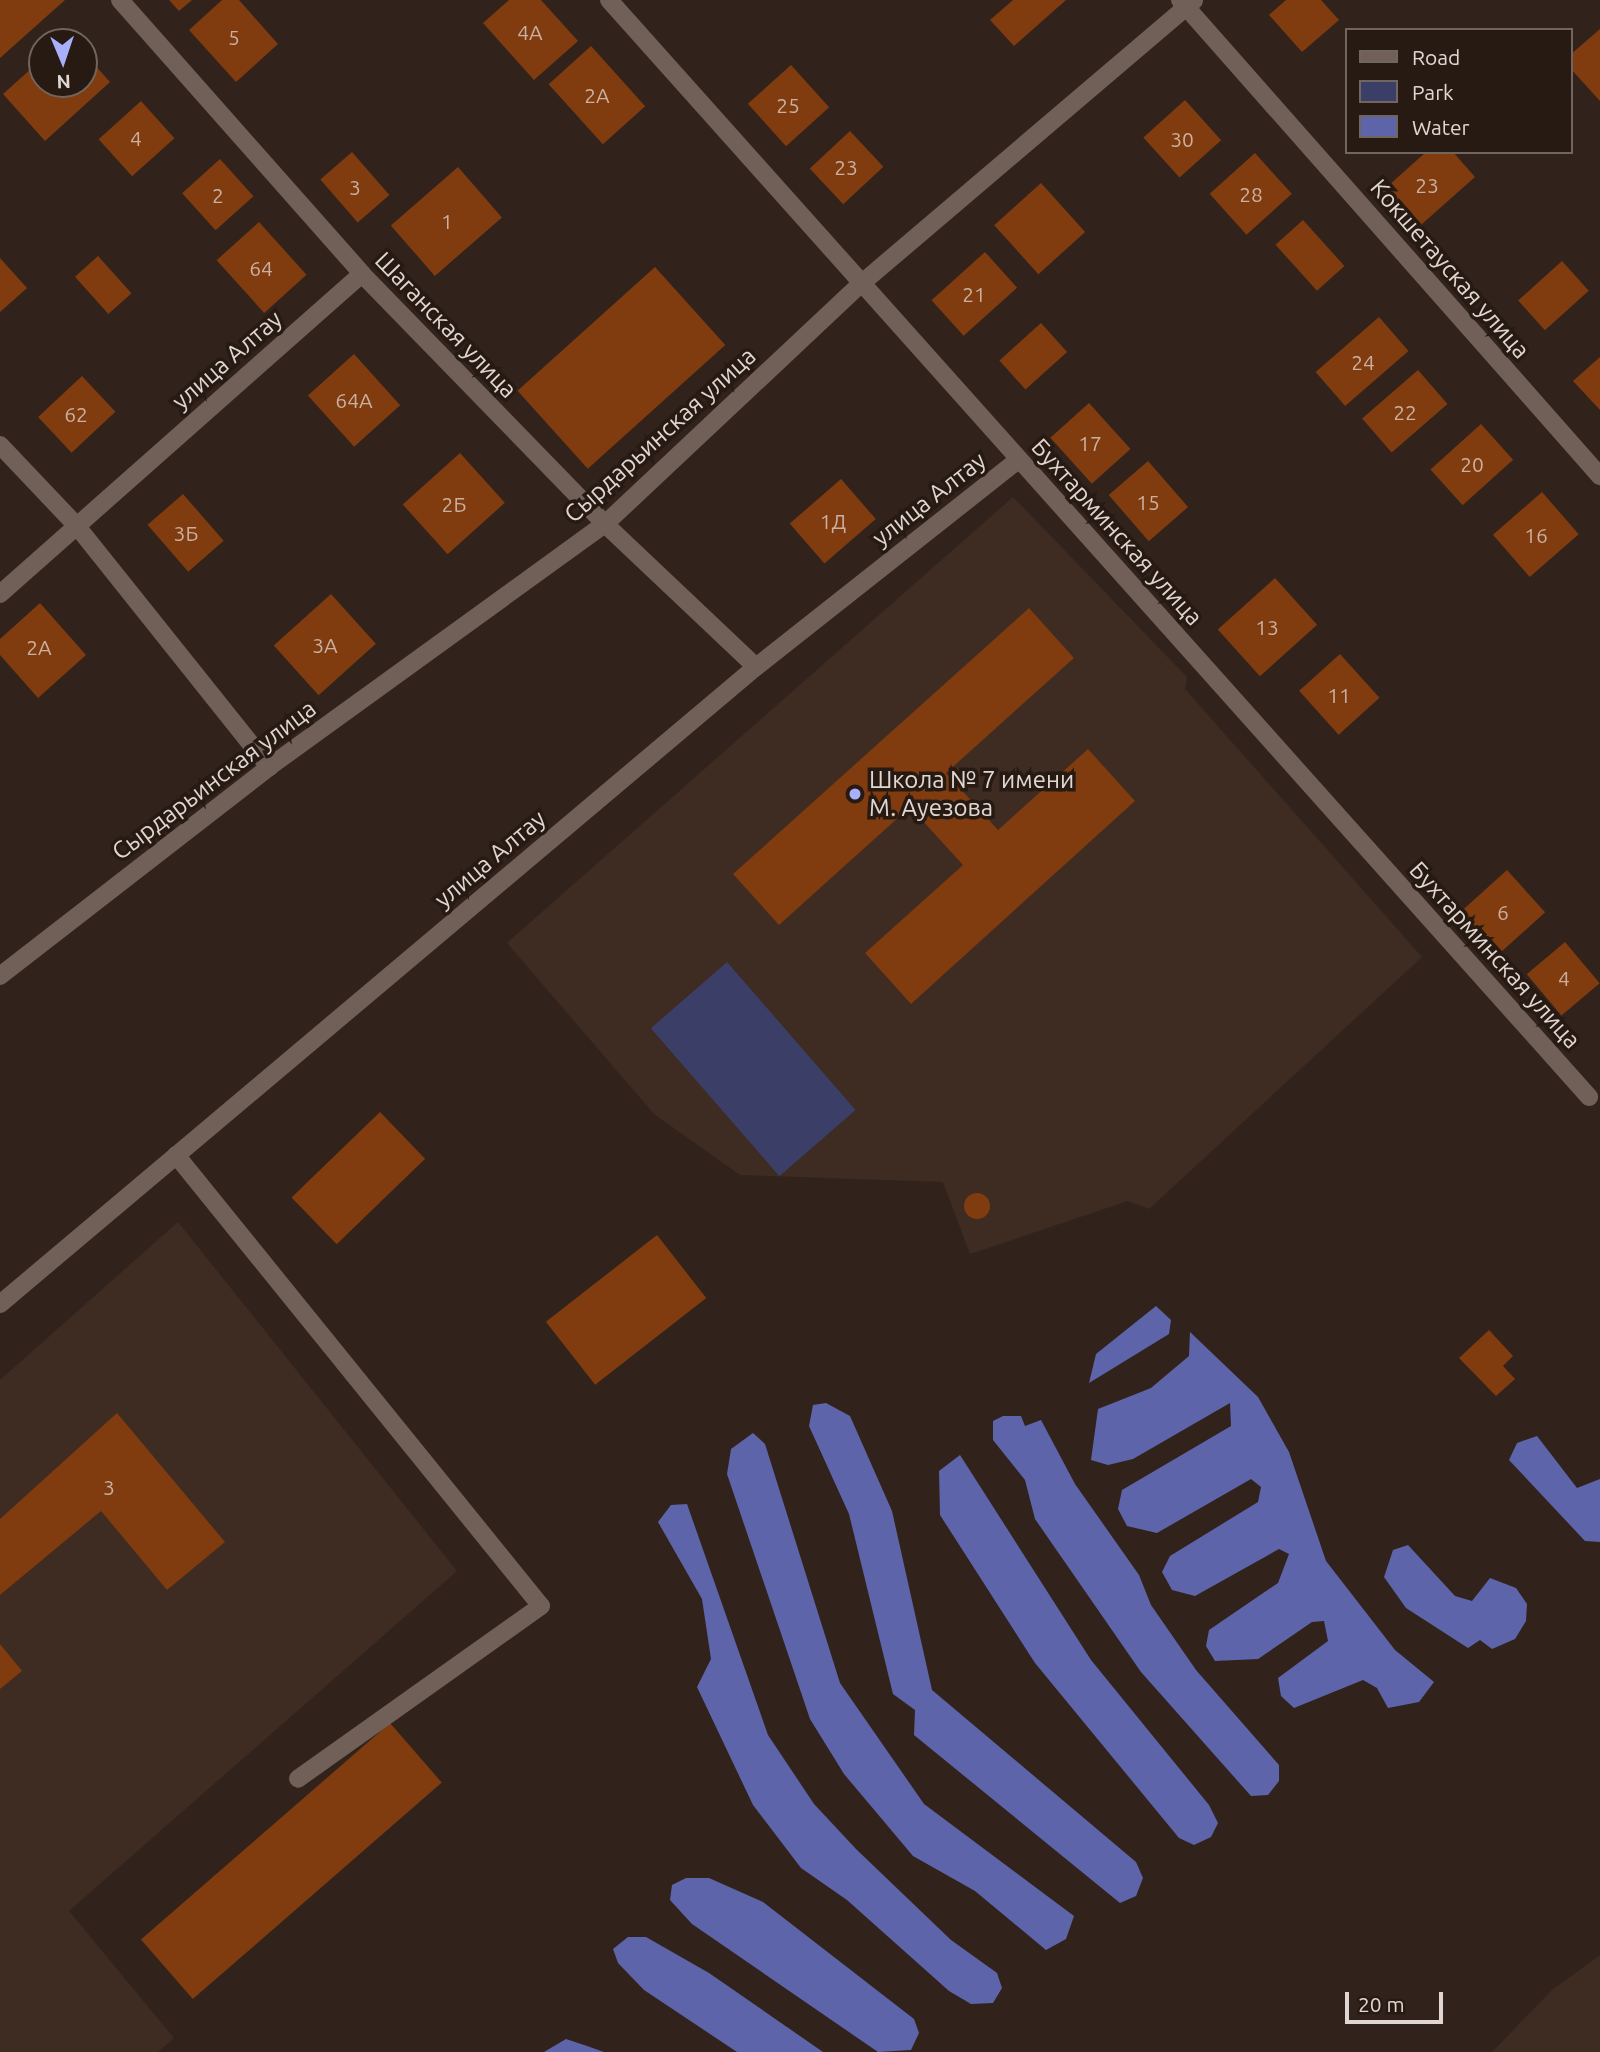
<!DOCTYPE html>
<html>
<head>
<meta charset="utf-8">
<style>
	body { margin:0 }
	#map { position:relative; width:1600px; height:2052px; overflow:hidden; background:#31231c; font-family:Ubuntu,sans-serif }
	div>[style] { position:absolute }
	.built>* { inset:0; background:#3e2b21 }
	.green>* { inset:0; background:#3b3e66; transform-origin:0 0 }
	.water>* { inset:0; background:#5e64aa }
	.building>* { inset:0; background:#803b0e; transform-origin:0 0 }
	.round { border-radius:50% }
	.lane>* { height:18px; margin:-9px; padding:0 9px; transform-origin:9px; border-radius:9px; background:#716057 }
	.street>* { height:18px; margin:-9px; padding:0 9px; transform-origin:9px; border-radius:9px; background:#716057 }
	.dots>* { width:19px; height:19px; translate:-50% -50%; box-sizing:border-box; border:4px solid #271a13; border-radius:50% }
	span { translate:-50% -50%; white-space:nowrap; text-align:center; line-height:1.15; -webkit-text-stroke:7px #271a13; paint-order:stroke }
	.number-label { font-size:21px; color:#c9b0a1 }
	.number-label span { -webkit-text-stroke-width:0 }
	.street-label { font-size:24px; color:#e1d7d2 }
	.poi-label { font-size:24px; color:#e1d7d2 }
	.left { translate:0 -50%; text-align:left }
	.legend { position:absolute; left:1345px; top:28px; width:228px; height:126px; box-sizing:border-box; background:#271a13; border:2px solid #71665f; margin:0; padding:9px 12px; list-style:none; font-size:21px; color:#e1d7d2 }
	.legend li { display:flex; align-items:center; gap:14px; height:35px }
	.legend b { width:35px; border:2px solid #71665f }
	.north { position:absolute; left:28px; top:28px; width:70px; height:70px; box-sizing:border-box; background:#271a13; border:2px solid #71665f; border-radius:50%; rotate:178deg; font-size:19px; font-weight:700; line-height:28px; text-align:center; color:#e1d7d2 }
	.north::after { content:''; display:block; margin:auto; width:24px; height:32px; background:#a8b0fc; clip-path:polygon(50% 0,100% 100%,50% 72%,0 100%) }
	.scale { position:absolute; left:1345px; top:1992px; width:98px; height:32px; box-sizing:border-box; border:4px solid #e1d7d2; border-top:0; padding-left:9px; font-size:21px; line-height:24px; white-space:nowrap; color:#e1d7d2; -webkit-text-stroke:5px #271a13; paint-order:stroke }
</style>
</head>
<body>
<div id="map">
	<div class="built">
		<div style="clip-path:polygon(1013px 497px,1187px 677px,1185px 689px,1422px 957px,1149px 1209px,1128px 1201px,970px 1254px,943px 1182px,740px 1175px,654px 1114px,507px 943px)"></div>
		<div style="clip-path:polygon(178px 1222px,457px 1571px,69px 1911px,174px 2038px,158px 2052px,0 2052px,0 1380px)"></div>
		<div style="clip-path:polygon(1600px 1955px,1600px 2052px,1492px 2052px,1552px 1990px)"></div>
	</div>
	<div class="green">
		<div style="left:727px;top:962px;width:196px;height:101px;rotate:49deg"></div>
	</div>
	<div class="water">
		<div style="clip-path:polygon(1156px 1306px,1171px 1320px,1169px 1334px,1089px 1383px,1096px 1354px)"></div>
		<div style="clip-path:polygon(1190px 1332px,1258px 1397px,1289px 1452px,1326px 1561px,1395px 1650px,1434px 1682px,1419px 1702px,1388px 1708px,1377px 1688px,1363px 1680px,1294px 1708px,1281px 1696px,1278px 1678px,1328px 1641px,1324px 1621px,1312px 1622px,1258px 1659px,1215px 1661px,1206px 1646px,1209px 1630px,1278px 1583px,1289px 1554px,1279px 1549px,1195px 1596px,1172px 1590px,1162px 1572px,1170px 1556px,1258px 1502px,1261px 1487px,1251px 1479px,1157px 1533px,1127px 1526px,1118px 1509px,1122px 1490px,1231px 1426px,1230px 1403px,1133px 1459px,1108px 1465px,1091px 1460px,1098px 1409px,1151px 1388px,1189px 1356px)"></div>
		<div style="clip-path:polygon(826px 1403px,850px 1416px,892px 1511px,932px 1690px,1136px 1862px,1143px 1878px,1136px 1896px,1120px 1903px,914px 1735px,915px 1710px,893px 1694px,849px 1514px,809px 1426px,813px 1405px)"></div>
		<div style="clip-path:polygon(1003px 1416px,1021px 1416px,1025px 1426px,1041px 1420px,1075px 1484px,1139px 1575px,1151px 1605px,1196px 1670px,1279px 1765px,1279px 1781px,1268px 1795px,1251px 1796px,1141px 1672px,1035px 1519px,1025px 1480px,993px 1440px,993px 1421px)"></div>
		<div style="clip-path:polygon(753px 1433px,765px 1444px,840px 1683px,924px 1804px,1074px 1916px,1066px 1939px,1046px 1950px,975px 1891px,913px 1856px,844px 1774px,810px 1719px,727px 1474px,731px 1449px)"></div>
		<div style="clip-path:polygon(1537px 1436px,1577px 1488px,1600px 1479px,1600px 1542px,1585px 1541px,1509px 1460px,1517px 1443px)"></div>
		<div style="clip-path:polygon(960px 1455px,1091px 1660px,1209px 1805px,1218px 1823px,1211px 1837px,1194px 1845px,1179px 1838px,1035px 1663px,940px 1515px,939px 1471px)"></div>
		<div style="clip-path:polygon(687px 1504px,768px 1735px,814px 1804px,856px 1849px,951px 1940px,997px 1973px,1002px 1988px,993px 2003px,971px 2004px,949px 1991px,847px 1900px,801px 1868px,753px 1805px,697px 1687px,711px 1659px,702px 1599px,658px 1522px,671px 1505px)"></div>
		<div style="clip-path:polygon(1408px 1545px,1455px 1596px,1472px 1601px,1490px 1578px,1516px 1588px,1527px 1604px,1526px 1621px,1515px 1639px,1492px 1649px,1480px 1640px,1468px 1648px,1406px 1608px,1384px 1577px,1393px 1550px)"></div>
		<div style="clip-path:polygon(686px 1878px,709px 1878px,763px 1902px,914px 2019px,919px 2033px,911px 2050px,878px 2052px,692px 1924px,670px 1900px,672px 1885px)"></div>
		<div style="clip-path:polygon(628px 1937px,646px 1937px,709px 1973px,823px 2052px,737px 2052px,644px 1990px,618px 1963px,613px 1949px)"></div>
		<div style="clip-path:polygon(566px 2039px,587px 2046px,604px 2052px,544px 2052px)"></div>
	</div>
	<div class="building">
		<div style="clip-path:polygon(0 0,65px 0,0 58px)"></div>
		<div style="clip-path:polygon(169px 0,192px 0,179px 11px)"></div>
		<div style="clip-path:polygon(222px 0,239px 0,278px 44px,236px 82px,189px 30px)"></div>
		<div style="clip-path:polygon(509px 0,541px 0,578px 41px,534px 80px,483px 23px)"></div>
		<div style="clip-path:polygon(1013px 0,1066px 0,1014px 46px,990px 20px)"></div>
		<div style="clip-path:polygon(1286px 0,1321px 0,1339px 20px,1302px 52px,1269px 15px)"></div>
		<div style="clip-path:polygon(1600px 29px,1600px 101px,1570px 68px,1570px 55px)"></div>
		<div style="left:591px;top:46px;width:81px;height:57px;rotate:48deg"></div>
		<div style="clip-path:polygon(84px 53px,110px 82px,45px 141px,3px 94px,42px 59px,42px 84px,84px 84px)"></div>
		<div style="left:791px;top:65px;width:57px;height:58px;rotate:48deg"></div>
		<div style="left:1185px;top:100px;width:54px;height:56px;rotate:48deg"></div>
		<div style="left:141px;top:101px;width:50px;height:57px;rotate:48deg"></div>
		<div style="left:850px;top:131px;width:49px;height:55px;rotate:47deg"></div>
		<div style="left:352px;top:152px;width:57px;height:42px;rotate:49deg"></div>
		<div style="clip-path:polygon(1426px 152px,1453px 152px,1475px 177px,1413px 232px,1379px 194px)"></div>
		<div style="left:1255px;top:153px;width:55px;height:61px;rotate:48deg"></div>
		<div style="left:220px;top:159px;width:50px;height:51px;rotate:48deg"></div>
		<div style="left:458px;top:167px;width:67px;height:89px;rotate:49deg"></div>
		<div style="left:1041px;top:183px;width:66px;height:63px;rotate:48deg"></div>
		<div style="left:1303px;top:220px;width:62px;height:37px;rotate:48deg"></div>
		<div style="left:259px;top:222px;width:71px;height:57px;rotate:48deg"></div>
		<div style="left:985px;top:252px;width:48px;height:72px;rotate:48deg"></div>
		<div style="left:98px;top:256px;width:50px;height:31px;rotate:48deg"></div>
		<div style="clip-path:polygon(0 258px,27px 288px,0 312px)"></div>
		<div style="left:1562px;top:261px;width:40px;height:59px;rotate:48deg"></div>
		<div style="left:655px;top:267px;width:105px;height:185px;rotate:48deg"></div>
		<div style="left:1379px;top:317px;width:45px;height:84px;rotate:49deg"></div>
		<div style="left:1041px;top:323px;width:39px;height:56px;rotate:48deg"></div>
		<div style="left:354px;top:354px;width:69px;height:62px;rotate:48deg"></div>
		<div style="clip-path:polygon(1600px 357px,1600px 410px,1573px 381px)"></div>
		<div style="left:1418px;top:370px;width:45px;height:74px;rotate:49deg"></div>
		<div style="left:82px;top:376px;width:49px;height:60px;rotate:47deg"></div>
		<div style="left:1089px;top:403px;width:62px;height:52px;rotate:48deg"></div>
		<div style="left:1481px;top:424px;width:48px;height:68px;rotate:48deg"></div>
		<div style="left:460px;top:453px;width:67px;height:77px;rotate:48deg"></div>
		<div style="left:1148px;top:461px;width:61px;height:52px;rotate:49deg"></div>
		<div style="left:841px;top:479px;width:53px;height:68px;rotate:49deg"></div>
		<div style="left:1542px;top:492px;width:56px;height:65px;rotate:49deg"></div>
		<div style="left:183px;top:494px;width:62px;height:47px;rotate:49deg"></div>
		<div style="left:1275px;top:578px;width:63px;height:77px;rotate:48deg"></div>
		<div style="left:331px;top:594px;width:67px;height:77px;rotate:48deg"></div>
		<div style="clip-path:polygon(40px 603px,86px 655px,38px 698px,0 655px,0 639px)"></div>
		<div style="clip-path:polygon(1029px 608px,1074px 658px,946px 773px,998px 830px,1088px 749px,1135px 801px,911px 1004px,865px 953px,963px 865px,910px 807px,779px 925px,733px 874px)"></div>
		<div style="left:1340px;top:654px;width:59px;height:55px;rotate:48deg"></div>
		<div style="left:1507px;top:870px;width:57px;height:63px;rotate:48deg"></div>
		<div style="left:1565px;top:942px;width:54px;height:50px;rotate:50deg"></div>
		<div style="left:380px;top:1112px;width:65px;height:123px;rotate:46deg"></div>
		<div class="round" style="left:964px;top:1193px;width:26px;height:26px"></div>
		<div style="left:657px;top:1235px;width:80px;height:141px;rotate:52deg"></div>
		<div style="clip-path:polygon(1489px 1330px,1513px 1356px,1503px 1366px,1515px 1379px,1496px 1396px,1459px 1358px)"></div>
		<div style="clip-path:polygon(117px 1413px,225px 1542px,167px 1590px,101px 1511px,0 1595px,0 1519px)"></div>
		<div style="clip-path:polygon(0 1644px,22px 1671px,0 1689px)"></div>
		<div style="left:390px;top:1723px;width:79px;height:330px;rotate:49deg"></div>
	</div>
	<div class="lane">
		<div style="left:176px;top:1155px;width:580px;rotate:51.02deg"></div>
		<div style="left:541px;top:1606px;width:298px;rotate:144.6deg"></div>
	</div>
	<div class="street">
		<div style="left:120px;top:0;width:366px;rotate:48.5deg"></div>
		<div style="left:362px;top:274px;width:349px;rotate:45.8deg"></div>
		<div style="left:605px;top:524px;width:208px;rotate:43.4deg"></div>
		<div style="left:609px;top:0;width:1471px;rotate:48.22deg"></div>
		<div style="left:1180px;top:0;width:635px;rotate:48.58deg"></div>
		<div style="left:0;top:445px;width:110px;rotate:46.5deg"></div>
		<div style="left:76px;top:525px;width:310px;rotate:51.4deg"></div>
		<div style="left:0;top:594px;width:483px;rotate:-41.5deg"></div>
		<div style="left:0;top:976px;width:341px;rotate:-37.8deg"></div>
		<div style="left:269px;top:767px;width:415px;rotate:-35.9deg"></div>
		<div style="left:605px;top:524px;width:352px;rotate:-43.2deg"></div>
		<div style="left:862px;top:283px;width:436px;rotate:-40.4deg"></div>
		<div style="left:0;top:1304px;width:989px;rotate:-40.12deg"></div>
		<div style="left:756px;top:667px;width:335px;rotate:-38.3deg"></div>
	</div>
	<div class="dots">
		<div style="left:855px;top:794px;background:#a8b0fc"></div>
	</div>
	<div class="number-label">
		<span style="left:530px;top:32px">4А</span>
		<span style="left:234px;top:37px">5</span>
		<span style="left:597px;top:95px">2А</span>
		<span style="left:788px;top:105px">25</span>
		<span style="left:136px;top:138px">4</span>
		<span style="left:1182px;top:139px">30</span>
		<span style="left:846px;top:167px">23</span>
		<span style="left:1427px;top:185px">23</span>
		<span style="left:355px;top:187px">3</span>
		<span style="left:1251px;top:194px">28</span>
		<span style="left:218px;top:195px">2</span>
		<span style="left:447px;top:221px">1</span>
		<span style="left:261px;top:268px">64</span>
		<span style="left:974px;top:294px">21</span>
		<span style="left:1363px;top:362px">24</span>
		<span style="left:354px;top:400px">64А</span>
		<span style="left:1405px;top:412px">22</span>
		<span style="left:76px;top:414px">62</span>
		<span style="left:1090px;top:443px">17</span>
		<span style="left:1472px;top:464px">20</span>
		<span style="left:1148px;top:502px">15</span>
		<span style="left:454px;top:504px">2Б</span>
		<span style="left:833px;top:521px">1Д</span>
		<span style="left:186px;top:533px">3Б</span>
		<span style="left:1536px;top:535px">16</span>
		<span style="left:1267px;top:627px">13</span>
		<span style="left:325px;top:645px">3А</span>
		<span style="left:39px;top:647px">2А</span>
		<span style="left:1339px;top:695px">11</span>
		<span style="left:1503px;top:912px">6</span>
		<span style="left:1564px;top:978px">4</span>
		<span style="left:109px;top:1487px">3</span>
	</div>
	<div class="street-label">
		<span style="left:1450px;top:269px;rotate:49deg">Кокшетауская улица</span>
		<span style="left:446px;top:325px;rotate:46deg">Шаганская улица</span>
		<span style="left:227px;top:360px;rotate:-41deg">улица Алтау</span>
		<span style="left:660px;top:435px;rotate:-42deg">Сырдарьинская улица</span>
		<span style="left:929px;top:499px;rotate:-38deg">улица Алтау</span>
		<span style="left:1117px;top:532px;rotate:48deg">Бухтарминская улица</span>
		<span style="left:214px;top:780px;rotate:-37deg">Сырдарьинская улица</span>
		<span style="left:490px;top:859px;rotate:-40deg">улица Алтау</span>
		<span style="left:1495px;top:955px;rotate:48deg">Бухтарминская улица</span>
	</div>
	<div class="poi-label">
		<span class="left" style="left:869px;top:794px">Школа № 7 имени<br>М. Ауезова</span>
	</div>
	<ul class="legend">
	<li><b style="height:9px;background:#716057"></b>Road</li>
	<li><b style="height:19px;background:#3b3e66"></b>Park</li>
	<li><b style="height:19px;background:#5e64aa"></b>Water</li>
	</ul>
	<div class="north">N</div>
	<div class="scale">20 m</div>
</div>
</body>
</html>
